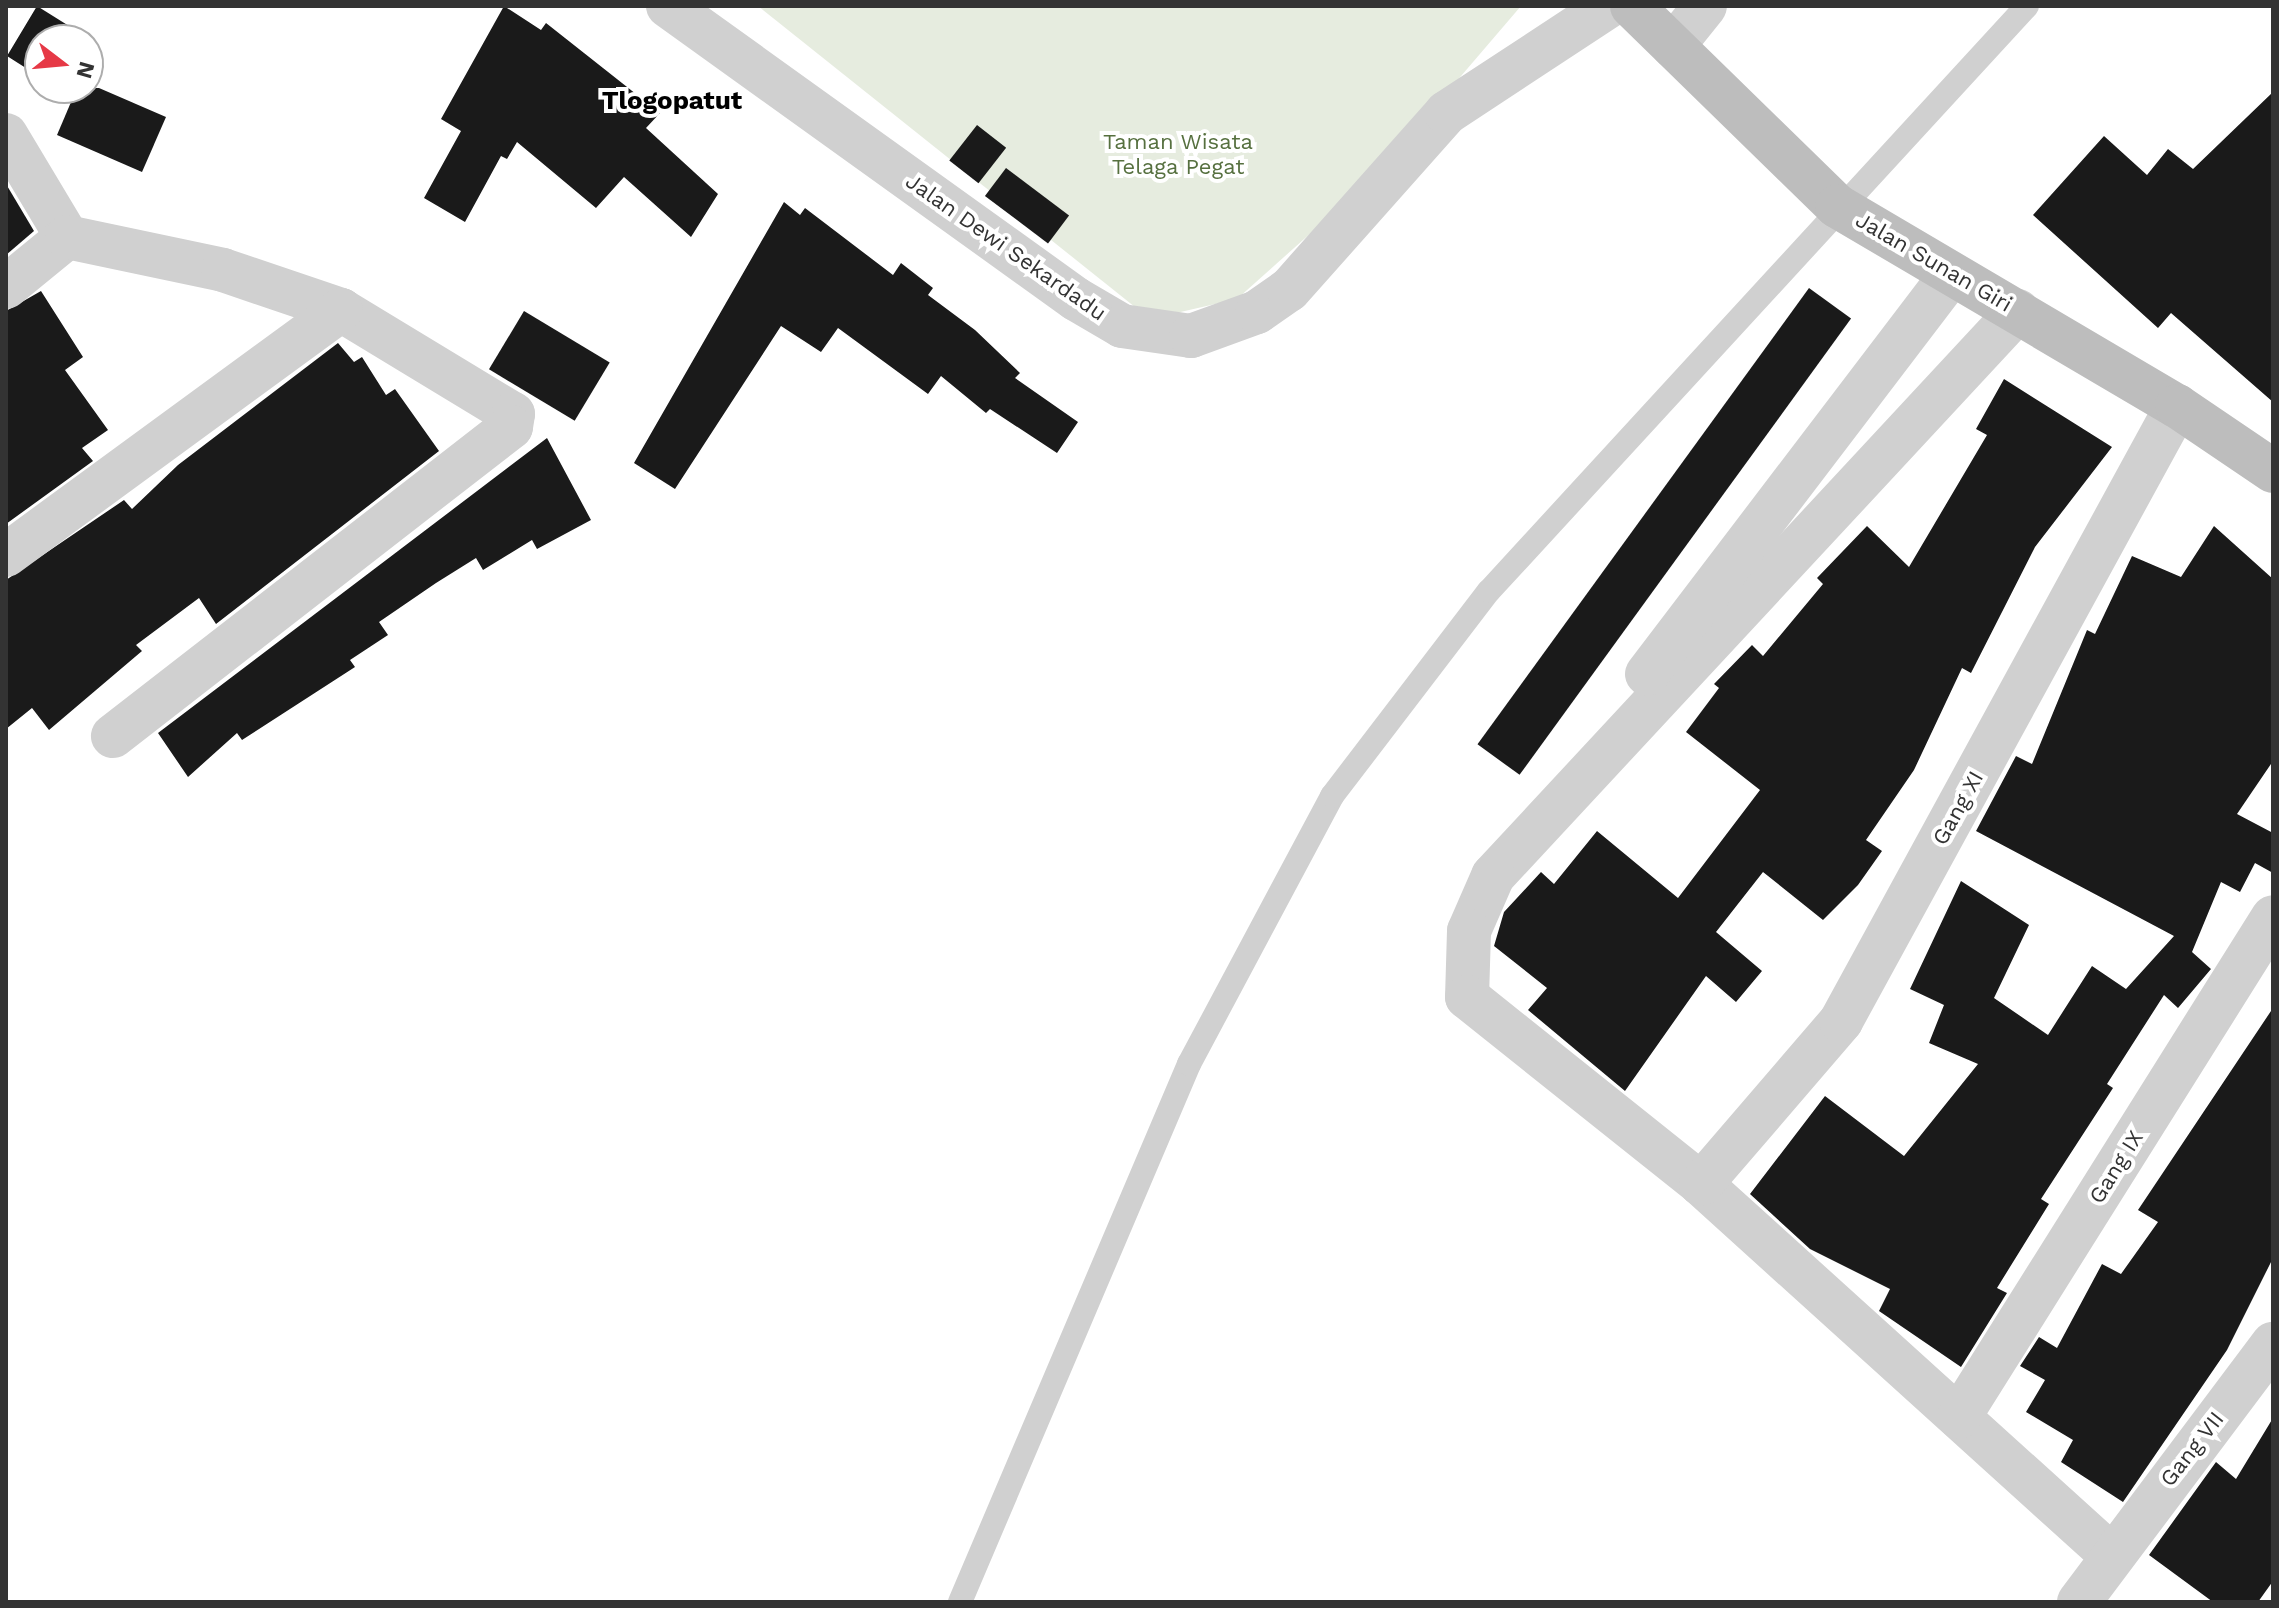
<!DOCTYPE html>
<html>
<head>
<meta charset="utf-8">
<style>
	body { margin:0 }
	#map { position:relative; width:2279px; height:1608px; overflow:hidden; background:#fff; font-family:"Work Sans",sans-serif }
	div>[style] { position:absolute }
	.green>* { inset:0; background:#e6ecdf }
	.building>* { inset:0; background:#1a1a1a; transform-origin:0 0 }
	.service>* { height:24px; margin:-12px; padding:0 12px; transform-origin:12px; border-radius:12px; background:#d0d0d0 }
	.minor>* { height:44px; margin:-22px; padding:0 22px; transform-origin:22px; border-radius:22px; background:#d0d0d0 }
	.secondary>* { height:44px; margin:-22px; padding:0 22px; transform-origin:22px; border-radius:22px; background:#bdbdbd }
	span { translate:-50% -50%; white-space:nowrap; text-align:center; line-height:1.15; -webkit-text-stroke:8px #fff; paint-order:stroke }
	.park-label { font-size:22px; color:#56703f }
	.street-label { font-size:22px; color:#333 }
	.quarter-label { font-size:26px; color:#000; font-weight:700 }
	.frame { position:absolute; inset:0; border:8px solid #333; pointer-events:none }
	.north { position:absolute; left:24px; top:24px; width:80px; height:80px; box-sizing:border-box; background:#fff; border:2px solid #adadad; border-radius:50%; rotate:106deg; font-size:22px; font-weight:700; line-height:32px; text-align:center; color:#333 }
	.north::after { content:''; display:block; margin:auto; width:28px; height:36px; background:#e63946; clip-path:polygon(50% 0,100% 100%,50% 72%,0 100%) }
</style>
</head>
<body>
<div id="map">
	<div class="green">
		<div style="clip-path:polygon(758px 6px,1521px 6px,1378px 173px,1237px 299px,1150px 319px)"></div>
	</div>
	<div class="building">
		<div style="clip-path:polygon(37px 6px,93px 41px,88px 50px,88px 40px,40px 40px,40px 77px,7px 56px)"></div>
		<div style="clip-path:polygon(504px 6px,541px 30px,546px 23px,660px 113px,646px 128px,718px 194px,691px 237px,624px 177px,596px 208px,517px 142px,507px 159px,501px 156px,465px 222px,424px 198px,461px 131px,441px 119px)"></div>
		<div style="clip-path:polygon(77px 88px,99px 88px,166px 117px,142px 172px,57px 135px)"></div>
		<div style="clip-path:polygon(2273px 92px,2273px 402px,2171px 313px,2158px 328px,2033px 215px,2104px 136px,2147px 175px,2168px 149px,2193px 169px)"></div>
		<div style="left:977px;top:125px;width:37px;height:45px;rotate:38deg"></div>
		<div style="left:1006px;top:168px;width:79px;height:35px;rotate:37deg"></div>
		<div style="clip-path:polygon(6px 184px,34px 231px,6px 255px)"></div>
		<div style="clip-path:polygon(784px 202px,800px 215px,805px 208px,893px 275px,901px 263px,933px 288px,928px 295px,975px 330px,1020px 373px,1015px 378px,1078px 422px,1057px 453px,990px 409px,986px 413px,941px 376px,928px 394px,838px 328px,821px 352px,781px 326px,675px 489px,634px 463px)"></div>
		<div style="left:1809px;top:288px;width:52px;height:564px;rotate:36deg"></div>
		<div style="clip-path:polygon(41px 291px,83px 357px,65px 370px,108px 430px,82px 448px,93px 461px,6px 524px,6px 311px)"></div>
		<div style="left:524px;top:311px;width:100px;height:68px;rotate:31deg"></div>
		<div style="clip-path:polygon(338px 343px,354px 362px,362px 357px,386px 395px,395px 389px,439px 451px,216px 624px,199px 598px,136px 645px,142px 651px,49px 730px,32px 708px,6px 729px,6px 580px,124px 500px,132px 509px,178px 465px)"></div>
		<div style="clip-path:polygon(2004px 379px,2112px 447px,2035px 547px,1971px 673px,1962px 668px,1914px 770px,1866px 840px,1882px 851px,1858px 885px,1823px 920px,1763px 872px,1716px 932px,1762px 971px,1736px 1002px,1706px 976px,1625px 1091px,1528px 1010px,1547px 988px,1494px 946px,1504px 912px,1541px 872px,1554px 884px,1597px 831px,1678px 898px,1760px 790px,1686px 732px,1719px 688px,1714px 684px,1752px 645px,1763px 656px,1823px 584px,1817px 578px,1867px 526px,1909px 567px,1987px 435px,1976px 429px)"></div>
		<div style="clip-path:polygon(547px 438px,591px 520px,537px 549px,532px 540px,483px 570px,476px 558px,436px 583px,379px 622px,388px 635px,350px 660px,355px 667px,242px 740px,237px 733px,188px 777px,158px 733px)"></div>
		<div style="clip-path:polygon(2214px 526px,2273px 579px,2273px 761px,2237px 814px,2273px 833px,2273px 873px,2255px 863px,2240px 892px,2221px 882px,2192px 952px,2211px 969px,2178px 1008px,2164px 995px,2107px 1084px,2113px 1088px,2041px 1199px,2049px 1204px,1997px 1288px,2007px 1293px,1961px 1367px,1879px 1311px,1890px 1289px,1810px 1249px,1750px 1194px,1825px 1096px,1904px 1156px,1978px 1064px,1929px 1043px,1944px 1005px,1910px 989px,1961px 881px,2029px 925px,1994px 998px,2048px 1035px,2092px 966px,2126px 989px,2174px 936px,1976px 831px,2016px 756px,2032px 764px,2087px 630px,2095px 634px,2132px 556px,2181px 577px)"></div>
		<div style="clip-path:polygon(2273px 1008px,2273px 1258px,2227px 1350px,2123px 1502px,2061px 1462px,2073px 1440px,2026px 1412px,2045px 1380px,2020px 1366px,2039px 1337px,2057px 1348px,2102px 1264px,2121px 1274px,2158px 1222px,2138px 1210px)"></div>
		<div style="clip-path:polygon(2273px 1418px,2273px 1581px,2258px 1602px,2213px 1602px,2149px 1555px,2216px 1462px,2236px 1479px)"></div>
	</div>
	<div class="service">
		<div style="left:960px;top:1602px;width:585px;rotate:-66.94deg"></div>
		<div style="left:1189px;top:1064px;width:304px;rotate:-61.9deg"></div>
		<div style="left:1332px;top:796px;width:258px;rotate:-52.6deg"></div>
		<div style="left:1489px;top:591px;width:795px;rotate:-47.4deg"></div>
	</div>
	<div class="minor">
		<div style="left:668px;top:6px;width:502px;rotate:35.68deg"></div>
		<div style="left:1076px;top:299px;width:53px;rotate:30.4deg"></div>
		<div style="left:1122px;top:326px;width:70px;rotate:8.2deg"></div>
		<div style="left:1191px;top:336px;width:70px;rotate:-20deg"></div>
		<div style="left:1257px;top:312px;width:39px;rotate:-35deg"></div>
		<div style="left:1289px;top:290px;width:237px;rotate:-48.4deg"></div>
		<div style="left:1446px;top:113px;width:195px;rotate:-33.3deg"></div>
		<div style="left:1673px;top:46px;width:51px;rotate:-51.3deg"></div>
		<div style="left:6px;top:135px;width:119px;rotate:59.1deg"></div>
		<div style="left:6px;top:287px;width:79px;rotate:-39.3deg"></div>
		<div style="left:67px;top:237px;width:159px;rotate:11.9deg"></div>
		<div style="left:223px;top:270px;width:125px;rotate:18.7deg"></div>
		<div style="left:341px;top:310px;width:201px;rotate:31.2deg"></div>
		<div style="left:513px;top:414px;width:13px;rotate:99deg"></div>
		<div style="left:511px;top:427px;width:504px;rotate:142.17deg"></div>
		<div style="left:2018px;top:311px;width:771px;rotate:132.9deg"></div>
		<div style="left:1493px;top:876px;width:60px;rotate:113.6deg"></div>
		<div style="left:1469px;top:931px;width:66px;rotate:91.7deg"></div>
		<div style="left:1467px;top:997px;width:300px;rotate:38.6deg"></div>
		<div style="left:1701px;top:1184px;width:553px;rotate:42.14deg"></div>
		<div style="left:6px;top:555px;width:415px;rotate:-36.2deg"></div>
		<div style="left:1647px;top:674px;width:502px;rotate:-52.7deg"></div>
		<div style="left:1701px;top:1184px;width:215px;rotate:-49.3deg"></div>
		<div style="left:1841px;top:1021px;width:701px;rotate:-61.35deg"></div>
		<div style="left:1959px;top:1417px;width:590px;rotate:-57.87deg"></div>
		<div style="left:2079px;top:1602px;width:323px;rotate:-53.1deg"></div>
	</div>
	<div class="secondary">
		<div style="left:1632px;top:6px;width:286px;rotate:44.3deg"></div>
		<div style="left:1837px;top:206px;width:394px;rotate:30.5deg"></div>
		<div style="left:2177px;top:406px;width:116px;rotate:34.1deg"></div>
	</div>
	<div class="park-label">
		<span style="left:1178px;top:154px">Taman Wisata<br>Telaga Pegat</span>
	</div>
	<div class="street-label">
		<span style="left:1006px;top:247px;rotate:35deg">Jalan Dewi Sekardadu</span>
		<span style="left:1934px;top:262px;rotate:30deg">Jalan Sunan Giri</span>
		<span style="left:1958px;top:808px;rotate:-61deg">Gang XI</span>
		<span style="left:2116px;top:1167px;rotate:-58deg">Gang IX</span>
		<span style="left:2192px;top:1449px;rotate:-52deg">Gang VII</span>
	</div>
	<div class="quarter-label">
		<span style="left:672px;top:101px">Tlogopatut</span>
	</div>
	<div class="frame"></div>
	<div class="north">N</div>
</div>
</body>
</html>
